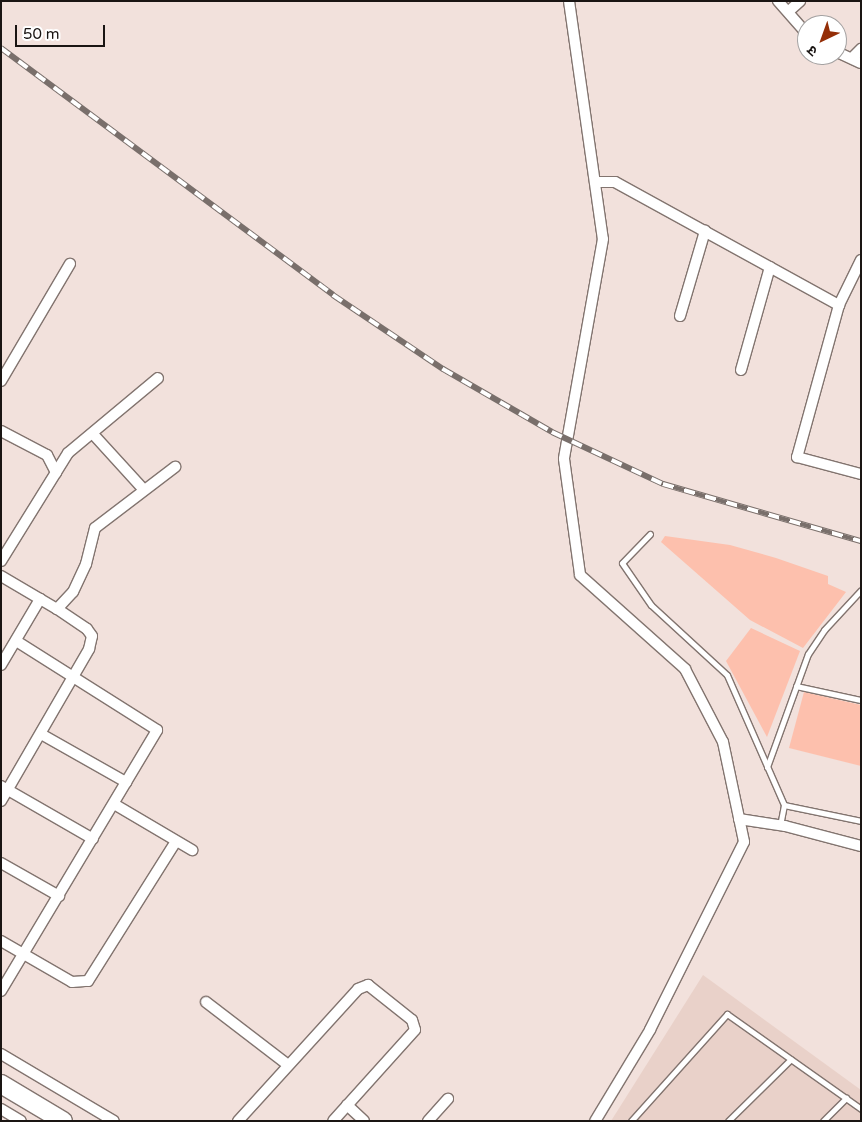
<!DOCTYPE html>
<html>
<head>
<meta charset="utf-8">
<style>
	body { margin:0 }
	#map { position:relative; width:862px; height:1122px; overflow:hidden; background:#f2e1dc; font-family:"Varela Round","Noto Sans Devanagari",sans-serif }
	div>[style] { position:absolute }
	.built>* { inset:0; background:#e9d1c9 }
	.green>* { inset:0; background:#fdc0ad }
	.roads { filter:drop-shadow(1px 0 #82746f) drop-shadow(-1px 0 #82746f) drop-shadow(0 1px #82746f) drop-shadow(0 -1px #82746f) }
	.lane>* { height:5px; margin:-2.5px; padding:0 2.5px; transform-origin:2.5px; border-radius:2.5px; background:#fff }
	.street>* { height:10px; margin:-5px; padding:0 5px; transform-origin:5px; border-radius:5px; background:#fff }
	.highway>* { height:18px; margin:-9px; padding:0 9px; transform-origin:9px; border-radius:9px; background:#fff }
	.rail>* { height:5.5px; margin-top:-2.75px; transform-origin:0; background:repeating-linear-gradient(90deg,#fff 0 11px,#796f6b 0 22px); box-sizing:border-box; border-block:1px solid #796f6b }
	span { translate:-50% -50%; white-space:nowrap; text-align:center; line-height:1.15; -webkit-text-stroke:5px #fff; paint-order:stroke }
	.frame { position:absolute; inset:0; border:2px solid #1a1513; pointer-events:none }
	.north { position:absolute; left:797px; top:15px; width:50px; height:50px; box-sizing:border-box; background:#fff; border:1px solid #a3a1a1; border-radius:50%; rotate:222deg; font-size:14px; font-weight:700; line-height:20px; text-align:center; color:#1a1513 }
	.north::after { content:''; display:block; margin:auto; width:18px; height:22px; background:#942e07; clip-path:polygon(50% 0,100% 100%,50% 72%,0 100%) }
	.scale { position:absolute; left:15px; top:25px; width:90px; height:22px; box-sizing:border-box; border:2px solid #1a1513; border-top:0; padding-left:6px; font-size:15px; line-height:18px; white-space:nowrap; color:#1a1513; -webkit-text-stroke:4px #fff; paint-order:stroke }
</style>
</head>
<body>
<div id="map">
	<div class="built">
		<div style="clip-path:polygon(703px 975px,861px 1090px,861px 1121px,611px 1121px)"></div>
	</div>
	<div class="green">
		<div style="clip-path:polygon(665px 536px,730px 545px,776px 558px,828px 576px,828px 584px,846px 592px,803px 648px,750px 620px,661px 542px)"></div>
		<div style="clip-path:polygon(751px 628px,800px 651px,767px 737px,726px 661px)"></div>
		<div style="clip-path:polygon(804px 692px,861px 705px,861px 766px,789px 748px)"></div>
	</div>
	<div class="roads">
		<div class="lane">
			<div style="left:650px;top:534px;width:40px;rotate:134deg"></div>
			<div style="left:622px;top:563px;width:51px;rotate:55.4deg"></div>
			<div style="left:651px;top:605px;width:103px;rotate:42.6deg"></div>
			<div style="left:727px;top:675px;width:142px;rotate:66.3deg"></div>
			<div style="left:784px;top:805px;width:20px;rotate:101deg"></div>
			<div style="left:796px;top:686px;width:66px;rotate:12.2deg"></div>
			<div style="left:767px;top:767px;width:120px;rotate:-70.1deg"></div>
			<div style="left:808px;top:654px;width:29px;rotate:-56deg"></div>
			<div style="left:824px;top:630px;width:54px;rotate:-47.2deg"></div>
			<div style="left:784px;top:805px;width:79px;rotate:11.7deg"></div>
			<div style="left:631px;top:1121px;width:144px;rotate:-48.1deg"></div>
			<div style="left:727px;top:1014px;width:164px;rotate:35.3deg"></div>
			<div style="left:728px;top:1121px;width:88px;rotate:-44.5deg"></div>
			<div style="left:823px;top:1121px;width:33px;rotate:-45deg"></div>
		</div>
		<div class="street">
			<div style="left:569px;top:1px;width:240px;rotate:81.9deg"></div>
			<div style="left:603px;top:239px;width:223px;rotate:100.1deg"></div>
			<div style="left:564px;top:459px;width:117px;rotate:82.1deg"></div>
			<div style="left:580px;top:575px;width:141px;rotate:41.8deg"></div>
			<div style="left:685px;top:669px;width:82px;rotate:62.5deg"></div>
			<div style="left:723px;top:742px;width:102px;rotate:78.1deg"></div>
			<div style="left:744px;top:842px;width:210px;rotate:116.6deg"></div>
			<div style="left:650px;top:1030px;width:106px;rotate:121.1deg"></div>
			<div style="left:778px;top:1px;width:44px;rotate:48.7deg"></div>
			<div style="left:789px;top:11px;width:15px;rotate:-42deg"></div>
			<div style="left:837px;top:52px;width:26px;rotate:25deg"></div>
			<div style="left:852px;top:58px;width:13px;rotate:-45deg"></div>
			<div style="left:595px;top:182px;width:20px"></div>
			<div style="left:615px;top:182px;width:256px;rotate:28.8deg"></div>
			<div style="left:861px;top:260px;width:50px;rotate:116.1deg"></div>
			<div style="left:839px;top:305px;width:158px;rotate:105.4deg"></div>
			<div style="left:797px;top:457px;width:66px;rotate:14.9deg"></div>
			<div style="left:680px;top:316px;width:89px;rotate:-73.6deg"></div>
			<div style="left:741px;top:370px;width:107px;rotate:-74.3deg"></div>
			<div style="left:1px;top:381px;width:136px;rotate:-59.5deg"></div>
			<div style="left:1px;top:431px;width:52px;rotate:27.6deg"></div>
			<div style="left:47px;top:455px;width:20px;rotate:63deg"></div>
			<div style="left:93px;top:434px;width:74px;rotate:47.7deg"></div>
			<div style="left:1px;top:561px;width:127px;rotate:-58.2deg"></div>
			<div style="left:68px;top:453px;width:117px;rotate:-39.8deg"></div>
			<div style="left:1px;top:576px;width:65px;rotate:30.5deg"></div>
			<div style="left:57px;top:609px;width:23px;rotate:-47deg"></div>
			<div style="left:73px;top:592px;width:31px;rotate:-65deg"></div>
			<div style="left:86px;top:564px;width:37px;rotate:-76deg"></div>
			<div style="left:95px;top:528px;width:101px;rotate:-37.3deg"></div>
			<div style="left:1px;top:665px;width:77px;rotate:-59.4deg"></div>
			<div style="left:41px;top:734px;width:98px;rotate:29.5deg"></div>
			<div style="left:1px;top:786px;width:106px;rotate:29.9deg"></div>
			<div style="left:1px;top:801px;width:176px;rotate:-59.9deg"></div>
			<div style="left:89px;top:649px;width:13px;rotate:-77deg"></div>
			<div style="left:92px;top:636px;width:9px;rotate:-126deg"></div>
			<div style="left:87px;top:629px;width:36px;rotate:-146deg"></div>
			<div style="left:114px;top:804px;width:91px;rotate:30.5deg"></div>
			<div style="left:739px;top:819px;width:47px;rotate:8.7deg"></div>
			<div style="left:785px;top:826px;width:79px;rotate:14.7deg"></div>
			<div style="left:1px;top:863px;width:67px;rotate:29.6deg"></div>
			<div style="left:1px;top:941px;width:82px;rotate:30deg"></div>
			<div style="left:72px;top:982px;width:16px;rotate:-4deg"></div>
			<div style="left:88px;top:981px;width:165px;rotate:-57.8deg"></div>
			<div style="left:1px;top:991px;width:304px;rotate:-59.1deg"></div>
			<div style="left:157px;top:730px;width:167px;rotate:-147.7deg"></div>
			<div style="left:206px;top:1002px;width:103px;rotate:37.5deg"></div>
			<div style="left:1px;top:1054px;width:131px;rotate:30.7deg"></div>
			<div style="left:347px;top:1105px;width:23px;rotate:43deg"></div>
			<div style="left:1px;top:1109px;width:23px;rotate:31deg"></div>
			<div style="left:238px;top:1121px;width:178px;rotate:-47.7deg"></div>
			<div style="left:358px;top:989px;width:11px;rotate:-22deg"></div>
			<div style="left:368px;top:985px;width:56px;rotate:38.5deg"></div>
			<div style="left:412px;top:1020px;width:10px;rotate:73deg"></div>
			<div style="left:415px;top:1030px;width:122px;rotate:132deg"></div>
			<div style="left:428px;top:1121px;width:30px;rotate:-48deg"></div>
		</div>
		<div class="highway">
			<div style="left:1px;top:1084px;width:72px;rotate:30.8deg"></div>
		</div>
	</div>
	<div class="rail">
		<div style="left:1px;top:48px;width:414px;rotate:36.6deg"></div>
		<div style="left:333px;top:295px;width:133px;rotate:33.9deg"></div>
		<div style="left:443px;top:369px;width:126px;rotate:30deg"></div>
		<div style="left:552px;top:432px;width:123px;rotate:25.1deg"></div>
		<div style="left:663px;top:484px;width:206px;rotate:16.1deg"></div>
	</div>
	<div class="frame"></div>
	<div class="north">उ</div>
	<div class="scale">50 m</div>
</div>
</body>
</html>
